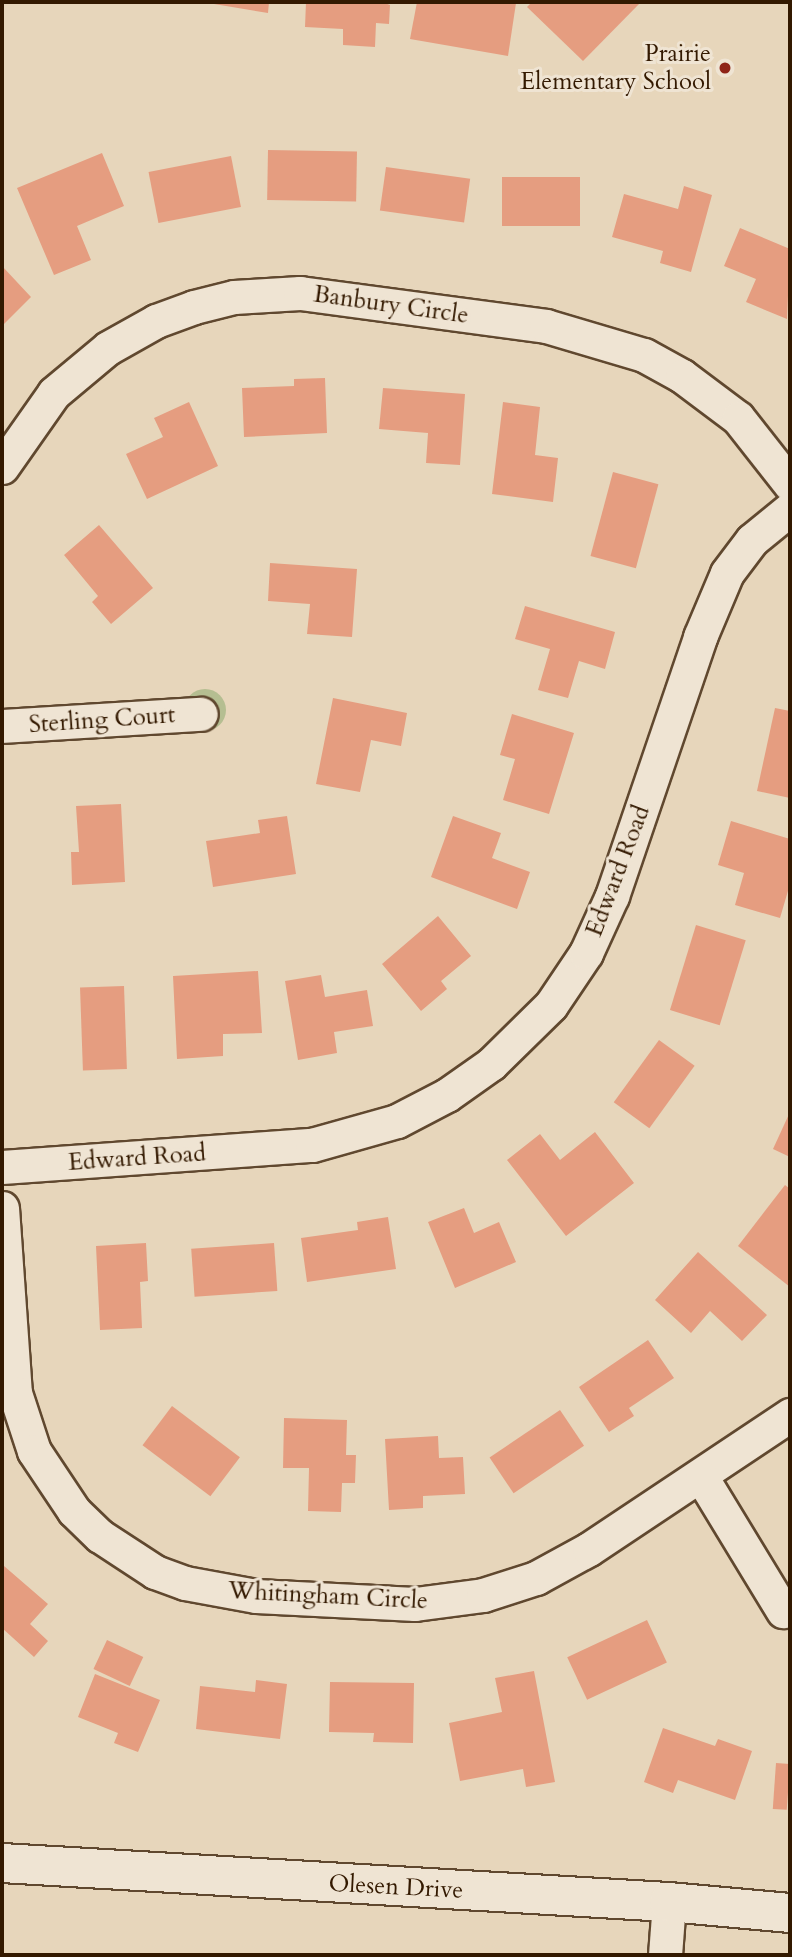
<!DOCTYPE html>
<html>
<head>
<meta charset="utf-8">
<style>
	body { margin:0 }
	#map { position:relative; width:792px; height:1957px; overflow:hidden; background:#e7d6bb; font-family:Cardo,serif }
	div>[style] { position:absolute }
	.green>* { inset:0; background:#b5be91 }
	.round { border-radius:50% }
	.building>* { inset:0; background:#e59d80; transform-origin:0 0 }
	.roads { filter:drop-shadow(2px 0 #60482f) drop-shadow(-2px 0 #60482f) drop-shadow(0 2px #60482f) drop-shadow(0 -2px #60482f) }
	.minor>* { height:33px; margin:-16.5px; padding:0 16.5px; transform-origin:16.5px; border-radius:16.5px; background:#efe4d3 }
	.tertiary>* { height:38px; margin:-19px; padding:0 19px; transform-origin:19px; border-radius:19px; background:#efe4d3 }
	.dots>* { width:19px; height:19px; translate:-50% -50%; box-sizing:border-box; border:4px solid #efe4d3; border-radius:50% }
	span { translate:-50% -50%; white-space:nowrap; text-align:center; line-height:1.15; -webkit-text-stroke:6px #efe4d3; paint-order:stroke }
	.poi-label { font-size:24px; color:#331900 }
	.right { translate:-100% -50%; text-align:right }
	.street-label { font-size:24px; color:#331900 }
	.frame { position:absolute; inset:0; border:4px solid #331900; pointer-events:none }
</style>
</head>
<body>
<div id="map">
	<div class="green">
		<div class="round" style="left:184px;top:689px;width:42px;height:42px"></div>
	</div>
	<div class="building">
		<div style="clip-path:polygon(202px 2px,269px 2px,268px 13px)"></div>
		<div style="clip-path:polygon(306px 2px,382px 2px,390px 5px,389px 24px,376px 23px,375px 47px,343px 45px,343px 29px,305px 27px)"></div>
		<div style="clip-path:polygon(417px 2px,516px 3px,508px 56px,410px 39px)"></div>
		<div style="clip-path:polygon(532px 2px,641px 2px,583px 61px,527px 7px)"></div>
		<div style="left:268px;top:150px;width:89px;height:50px;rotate:1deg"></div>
		<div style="clip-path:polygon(102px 153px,124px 206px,77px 226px,91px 260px,54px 275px,17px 188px)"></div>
		<div style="left:231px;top:156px;width:52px;height:84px;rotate:79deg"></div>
		<div style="left:386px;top:167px;width:85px;height:44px;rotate:8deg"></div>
		<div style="left:502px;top:177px;width:78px;height:49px"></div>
		<div style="clip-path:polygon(684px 186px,712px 195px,691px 272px,660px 263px,663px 251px,612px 237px,624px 194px,678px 209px)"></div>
		<div style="clip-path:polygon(740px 228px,790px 249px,787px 319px,746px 302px,756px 279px,724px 266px)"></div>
		<div style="clip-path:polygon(2px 266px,31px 297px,2px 326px)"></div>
		<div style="clip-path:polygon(325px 378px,327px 433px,244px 437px,242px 388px,294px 386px,294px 379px)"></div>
		<div style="clip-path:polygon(383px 388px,465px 394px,460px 465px,426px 463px,428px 433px,379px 429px)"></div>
		<div style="clip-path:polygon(189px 402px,218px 466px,147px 499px,126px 454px,163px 437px,154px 418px)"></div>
		<div style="clip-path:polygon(503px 402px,540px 407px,535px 455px,558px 458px,553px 502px,492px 494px)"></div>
		<div style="left:613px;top:472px;width:47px;height:87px;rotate:15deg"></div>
		<div style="clip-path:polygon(99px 525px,153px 588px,111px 624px,92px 602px,98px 596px,64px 555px)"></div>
		<div style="clip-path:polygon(270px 563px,357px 569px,352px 637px,307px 634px,310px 604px,268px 601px)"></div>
		<div style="clip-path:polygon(525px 606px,615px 632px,605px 669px,579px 661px,568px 698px,538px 690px,550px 649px,515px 639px)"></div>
		<div style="clip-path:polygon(333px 698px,407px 713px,401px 746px,371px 740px,360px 792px,316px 784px)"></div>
		<div style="clip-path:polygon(775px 708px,790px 711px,790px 798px,757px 791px)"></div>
		<div style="clip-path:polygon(512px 714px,574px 733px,549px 814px,503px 800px,515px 759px,500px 755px)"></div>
		<div style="clip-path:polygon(121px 804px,125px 882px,72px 885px,71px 852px,79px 852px,76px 806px)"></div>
		<div style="clip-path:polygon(287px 816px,296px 874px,213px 887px,206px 841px,260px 833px,258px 820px)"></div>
		<div style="clip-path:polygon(453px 816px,501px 833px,492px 858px,530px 872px,517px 909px,431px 877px)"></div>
		<div style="clip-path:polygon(731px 821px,790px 839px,790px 884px,780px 918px,735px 905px,744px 873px,718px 865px)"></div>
		<div style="clip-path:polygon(438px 916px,471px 956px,441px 981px,447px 989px,421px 1011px,382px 964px)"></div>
		<div style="left:696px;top:925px;width:52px;height:89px;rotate:17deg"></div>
		<div style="clip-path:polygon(258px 971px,262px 1033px,223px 1034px,223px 1056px,177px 1059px,173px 976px)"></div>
		<div style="clip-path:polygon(321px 975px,325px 997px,367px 990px,373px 1026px,334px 1032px,337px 1053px,298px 1060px,285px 981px)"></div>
		<div style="left:124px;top:986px;width:83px;height:44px;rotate:88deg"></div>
		<div style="left:659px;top:1040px;width:44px;height:77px;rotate:36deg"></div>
		<div style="clip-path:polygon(790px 1112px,790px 1157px,773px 1149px)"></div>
		<div style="clip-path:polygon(595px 1132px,634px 1183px,566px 1236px,507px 1160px,540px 1134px,560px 1160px)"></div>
		<div style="clip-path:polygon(785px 1185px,790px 1189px,790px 1287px,738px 1246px)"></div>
		<div style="clip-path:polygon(464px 1208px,474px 1233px,499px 1222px,516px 1262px,455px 1288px,428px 1222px)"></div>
		<div style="clip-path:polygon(388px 1217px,396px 1269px,307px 1282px,301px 1238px,358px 1230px,357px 1222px)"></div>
		<div style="clip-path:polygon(146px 1243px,148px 1281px,140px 1282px,142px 1328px,100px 1330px,96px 1246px)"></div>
		<div style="left:274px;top:1243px;width:48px;height:83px;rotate:86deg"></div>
		<div style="clip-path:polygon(698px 1252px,767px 1315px,742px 1341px,710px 1311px,691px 1333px,655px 1300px)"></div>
		<div style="clip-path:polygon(648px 1340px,674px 1378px,629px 1408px,634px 1416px,609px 1432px,579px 1387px)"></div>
		<div style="left:172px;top:1406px;width:85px;height:49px;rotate:37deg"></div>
		<div style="left:560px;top:1410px;width:43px;height:85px;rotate:56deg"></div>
		<div style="clip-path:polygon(284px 1418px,347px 1420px,346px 1455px,356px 1455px,355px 1483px,342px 1483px,341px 1512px,308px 1511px,309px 1468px,283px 1468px)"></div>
		<div style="clip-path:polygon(438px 1436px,439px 1458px,463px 1457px,465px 1494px,423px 1496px,423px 1508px,389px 1510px,385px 1439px)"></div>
		<div style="clip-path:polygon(4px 1566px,48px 1604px,30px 1624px,48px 1641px,34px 1657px,2px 1628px)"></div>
		<div style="left:647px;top:1620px;width:47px;height:88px;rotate:65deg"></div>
		<div style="left:107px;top:1640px;width:40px;height:32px;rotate:25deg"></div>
		<div style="clip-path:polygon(534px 1671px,555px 1782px,526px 1787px,523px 1769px,460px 1781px,449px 1723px,502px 1712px,495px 1678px)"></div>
		<div style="clip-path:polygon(95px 1674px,160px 1700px,138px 1752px,114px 1743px,118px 1733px,78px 1717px)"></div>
		<div style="clip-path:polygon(256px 1680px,287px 1684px,280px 1739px,196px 1729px,200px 1686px,255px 1692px)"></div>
		<div style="clip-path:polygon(330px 1682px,414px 1683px,413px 1743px,373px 1742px,374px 1733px,329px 1732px)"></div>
		<div style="clip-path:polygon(663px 1728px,715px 1746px,718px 1739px,752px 1751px,735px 1800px,678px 1780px,673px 1793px,644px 1782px)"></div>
		<div style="left:776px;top:1763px;width:14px;height:46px;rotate:4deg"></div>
	</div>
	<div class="roads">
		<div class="minor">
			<div style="left:2px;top:467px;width:90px;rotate:-54.9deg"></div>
			<div style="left:54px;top:393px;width:70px;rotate:-39.8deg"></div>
			<div style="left:108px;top:348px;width:55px;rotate:-29.4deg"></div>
			<div style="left:156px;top:321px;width:40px;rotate:-20.2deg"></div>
			<div style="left:194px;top:307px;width:41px;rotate:-14deg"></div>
			<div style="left:234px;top:297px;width:66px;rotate:-3.5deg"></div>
			<div style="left:300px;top:293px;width:248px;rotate:7.6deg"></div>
			<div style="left:546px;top:326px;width:102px;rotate:16.5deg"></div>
			<div style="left:644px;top:355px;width:43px;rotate:28.9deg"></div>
			<div style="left:682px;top:376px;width:70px;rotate:36.9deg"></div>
			<div style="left:738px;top:418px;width:84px;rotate:51.8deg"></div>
			<div style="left:2px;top:726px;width:199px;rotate:-3.5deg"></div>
			<div style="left:2px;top:1167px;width:311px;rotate:-4.1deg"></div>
			<div style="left:312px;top:1145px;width:88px;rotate:-15.8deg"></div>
			<div style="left:397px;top:1121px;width:56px;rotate:-27.5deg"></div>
			<div style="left:447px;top:1095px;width:54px;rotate:-35.2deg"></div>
			<div style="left:491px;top:1064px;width:84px;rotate:-44.5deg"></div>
			<div style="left:551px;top:1005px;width:63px;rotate:-56.1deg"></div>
			<div style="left:586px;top:953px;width:63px;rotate:-65.5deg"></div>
			<div style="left:612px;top:896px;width:274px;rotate:-71.2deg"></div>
			<div style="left:700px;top:637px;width:69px;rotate:-67.1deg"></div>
			<div style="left:727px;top:573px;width:41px;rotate:-52.9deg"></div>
			<div style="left:752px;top:540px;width:49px;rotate:-39.2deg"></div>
			<div style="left:2px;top:1208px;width:185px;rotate:86deg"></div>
			<div style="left:15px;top:1393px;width:61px;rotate:71.9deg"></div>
			<div style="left:34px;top:1451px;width:72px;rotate:56.3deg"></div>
			<div style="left:74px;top:1511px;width:36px;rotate:44deg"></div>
			<div style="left:100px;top:1536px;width:66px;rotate:33.2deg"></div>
			<div style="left:155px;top:1572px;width:32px;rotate:20deg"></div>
			<div style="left:185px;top:1583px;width:72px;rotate:10.4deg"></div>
			<div style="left:256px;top:1596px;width:159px;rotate:2.9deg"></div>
			<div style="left:415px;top:1604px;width:69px;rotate:-7.5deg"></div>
			<div style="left:483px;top:1595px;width:56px;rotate:-17.8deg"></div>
			<div style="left:536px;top:1578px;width:60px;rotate:-28.7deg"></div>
			<div style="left:589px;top:1549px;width:242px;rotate:-33.7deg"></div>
			<div style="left:702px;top:1478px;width:156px;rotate:58.7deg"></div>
			<div style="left:665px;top:1955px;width:53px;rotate:-85.7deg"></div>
		</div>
		<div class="tertiary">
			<div style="left:2px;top:1863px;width:668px;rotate:3.35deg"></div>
			<div style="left:669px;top:1902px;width:121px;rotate:5.2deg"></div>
		</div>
	</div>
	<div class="dots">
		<div style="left:725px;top:68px;background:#8f2418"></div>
	</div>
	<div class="poi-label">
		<span class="right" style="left:711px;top:68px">Prairie<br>Elementary School</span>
	</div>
	<div class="street-label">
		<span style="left:391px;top:305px;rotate:8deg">Banbury Circle</span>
		<span style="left:102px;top:720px;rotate:-4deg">Sterling Court</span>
		<span style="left:618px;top:871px;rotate:-69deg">Edward Road</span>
		<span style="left:137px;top:1158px;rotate:-4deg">Edward Road</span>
		<span style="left:328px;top:1596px;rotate:3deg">Whitingham Circle</span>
		<span style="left:396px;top:1887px;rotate:3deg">Olesen Drive</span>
	</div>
	<div class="frame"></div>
</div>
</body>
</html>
